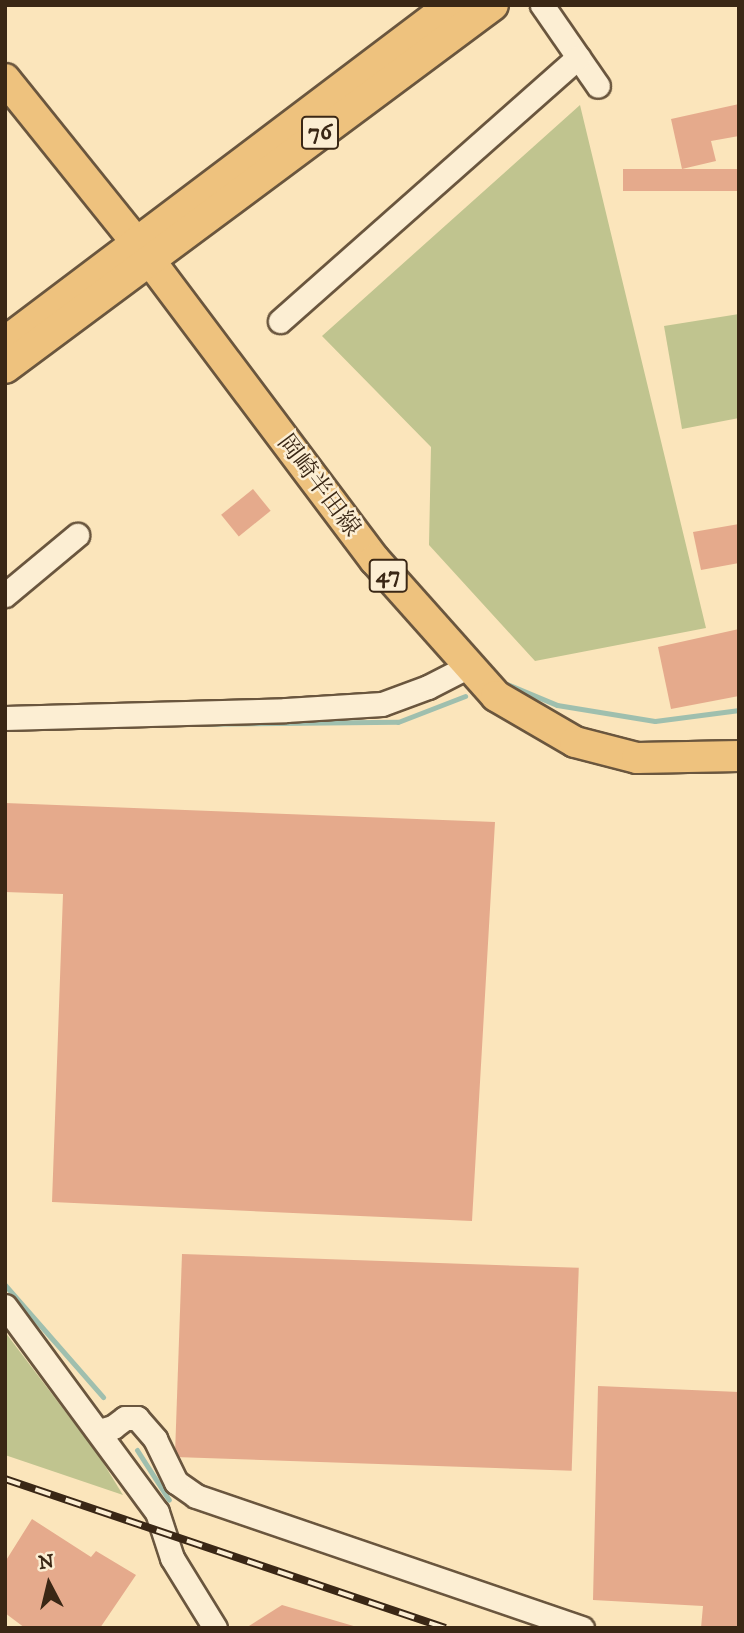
<!DOCTYPE html>
<html>
<head>
<meta charset="utf-8">
<style>
	body { margin:0 }
	#map { position:relative; width:744px; height:1633px; overflow:hidden; background:#fbe5bb; font-family:"IM FELL DW Pica","Noto Serif JP",serif }
	div>[style] { position:absolute }
	.green>* { inset:0; background:#c0c48f }
	.stream>* { height:5px; margin:-2.5px; padding:0 2.5px; transform-origin:2.5px; border-radius:2.5px; background:#9fbfae }
	.building>* { inset:0; background:#e5aa8c; transform-origin:0 0 }
	.roads { filter:drop-shadow(2px 0 #6a563e) drop-shadow(-2px 0 #6a563e) drop-shadow(0 2px #6a563e) drop-shadow(0 -2px #6a563e) }
	.minor>* { height:23px; margin:-11.5px; padding:0 11.5px; transform-origin:11.5px; border-radius:11.5px; background:#fceed3 }
	.major>* { height:30px; margin:-15px; padding:0 15px; transform-origin:15px; border-radius:15px; background:#eec27e }
	.rail>* { height:8px; margin-top:-4px; transform-origin:0; background:repeating-linear-gradient(90deg,#fceed3 0 16px,#3a2715 0 32px); box-sizing:border-box; border-block:2px solid #3a2715 }
	span { translate:-50% -50%; white-space:nowrap; text-align:center; line-height:1.15; -webkit-text-stroke:5px #fceed3; paint-order:stroke }
	.shield-label span { padding:2px 5px; background:#fceed3; border:2px solid; border-radius:5px; -webkit-text-stroke-width:0 }
	.shield-label { font-size:23px; color:#3a2715; font-weight:700 }
	.street-label { font-size:24px; color:#3a2715 }
	.frame { position:absolute; inset:0; border:7px solid #3a2715; pointer-events:none }
	.north { position:absolute; left:14px; top:1549px; width:70px; height:70px; -webkit-text-stroke:5px #fceed3; paint-order:stroke; rotate:353deg; font-size:19px; font-weight:700; line-height:28px; text-align:center; color:#3a2715 }
	.north::after { content:''; display:block; margin:auto; width:24px; height:32px; background:#3a2715; clip-path:polygon(50% 0,100% 100%,50% 72%,0 100%) }
</style>
</head>
<body>
<div id="map">
	<div class="green">
		<div style="clip-path:polygon(580px 105px,706px 628px,535px 661px,429px 545px,431px 447px,322px 336px)"></div>
		<div style="clip-path:polygon(739px 314px,739px 418px,682px 429px,664px 326px)"></div>
		<div style="clip-path:polygon(5px 1332px,99px 1456px,123px 1495px,5px 1455px)"></div>
	</div>
	<div class="stream">
		<div style="left:507px;top:684px;width:54px;rotate:22.8deg"></div>
		<div style="left:557px;top:705px;width:99px;rotate:9.3deg"></div>
		<div style="left:655px;top:721px;width:85px;rotate:-7.5deg"></div>
		<div style="left:190px;top:724px;width:208px;rotate:-0.6deg"></div>
		<div style="left:398px;top:722px;width:72px;rotate:-21.2deg"></div>
		<div style="left:5px;top:1285px;width:149px;rotate:48.8deg"></div>
		<div style="left:137px;top:1450px;width:59px;rotate:57.4deg"></div>
	</div>
	<div class="building">
		<div style="clip-path:polygon(739px 104px,739px 136px,711px 141px,716px 161px,682px 169px,671px 119px)"></div>
		<div style="left:739px;top:169px;width:22px;height:116px;rotate:90deg"></div>
		<div style="left:253px;top:489px;width:28px;height:41px;rotate:51deg"></div>
		<div style="clip-path:polygon(739px 524px,739px 563px,701px 570px,693px 532px)"></div>
		<div style="clip-path:polygon(739px 629px,739px 696px,671px 709px,658px 647px)"></div>
		<div style="clip-path:polygon(5px 803px,495px 822px,472px 1221px,52px 1202px,63px 894px,5px 892px)"></div>
		<div style="left:182px;top:1254px;width:397px;height:203px;rotate:2deg"></div>
		<div style="clip-path:polygon(598px 1386px,739px 1392px,739px 1628px,701px 1628px,703px 1606px,593px 1600px)"></div>
		<div style="clip-path:polygon(32px 1519px,91px 1557px,96px 1551px,136px 1575px,100px 1628px,25px 1628px,5px 1613px,5px 1562px)"></div>
		<div style="clip-path:polygon(282px 1605px,357px 1627px,357px 1628px,249px 1626px)"></div>
	</div>
	<div class="roads">
		<div class="minor">
			<div style="left:542px;top:5px;width:98px;rotate:55.3deg"></div>
			<div style="left:280px;top:321px;width:398px;rotate:-41.5deg"></div>
			<div style="left:5px;top:595px;width:94px;rotate:-39.8deg"></div>
			<div style="left:5px;top:718px;width:281px;rotate:-1.6deg"></div>
			<div style="left:286px;top:710px;width:96px;rotate:-3.6deg"></div>
			<div style="left:382px;top:704px;width:49px;rotate:-20.3deg"></div>
			<div style="left:428px;top:687px;width:46px;rotate:-27.1deg"></div>
			<div style="left:5px;top:1306px;width:256px;rotate:53.6deg"></div>
			<div style="left:157px;top:1512px;width:48px;rotate:71.9deg"></div>
			<div style="left:172px;top:1558px;width:82px;rotate:58.4deg"></div>
			<div style="left:99px;top:1431px;width:15px;rotate:-16deg"></div>
			<div style="left:113px;top:1427px;width:15px;rotate:-37deg"></div>
			<div style="left:125px;top:1418px;width:12px"></div>
			<div style="left:137px;top:1418px;width:28px;rotate:49deg"></div>
			<div style="left:155px;top:1439px;width:48px;rotate:64deg"></div>
			<div style="left:176px;top:1482px;width:24px;rotate:35deg"></div>
			<div style="left:196px;top:1496px;width:408px;rotate:18.9deg"></div>
		</div>
		<div class="major">
			<div style="left:5px;top:79px;width:209px;rotate:51.2deg"></div>
			<div style="left:136px;top:242px;width:398px;rotate:53.1deg"></div>
			<div style="left:375px;top:560px;width:182px;rotate:48.3deg"></div>
			<div style="left:496px;top:696px;width:91px;rotate:30.2deg"></div>
			<div style="left:575px;top:742px;width:64px;rotate:14.5deg"></div>
			<div style="left:637px;top:758px;width:102px;rotate:-1.1deg"></div>
			<div style="left:5px;top:342px;width:559px;rotate:-37.07deg"></div>
			<div style="left:5px;top:368px;width:608px;rotate:-36.64deg"></div>
		</div>
	</div>
	<div class="rail">
		<div style="left:5px;top:1479px;width:465px;rotate:18.7deg"></div>
	</div>
	<div class="shield-label">
		<span style="left:320px;top:133px">76</span>
		<span style="left:388px;top:576px">47</span>
	</div>
	<div class="street-label">
		<span style="left:318px;top:486px;rotate:53deg">岡崎半田線</span>
	</div>
	<div class="frame"></div>
	<div class="north">N</div>
</div>
</body>
</html>
